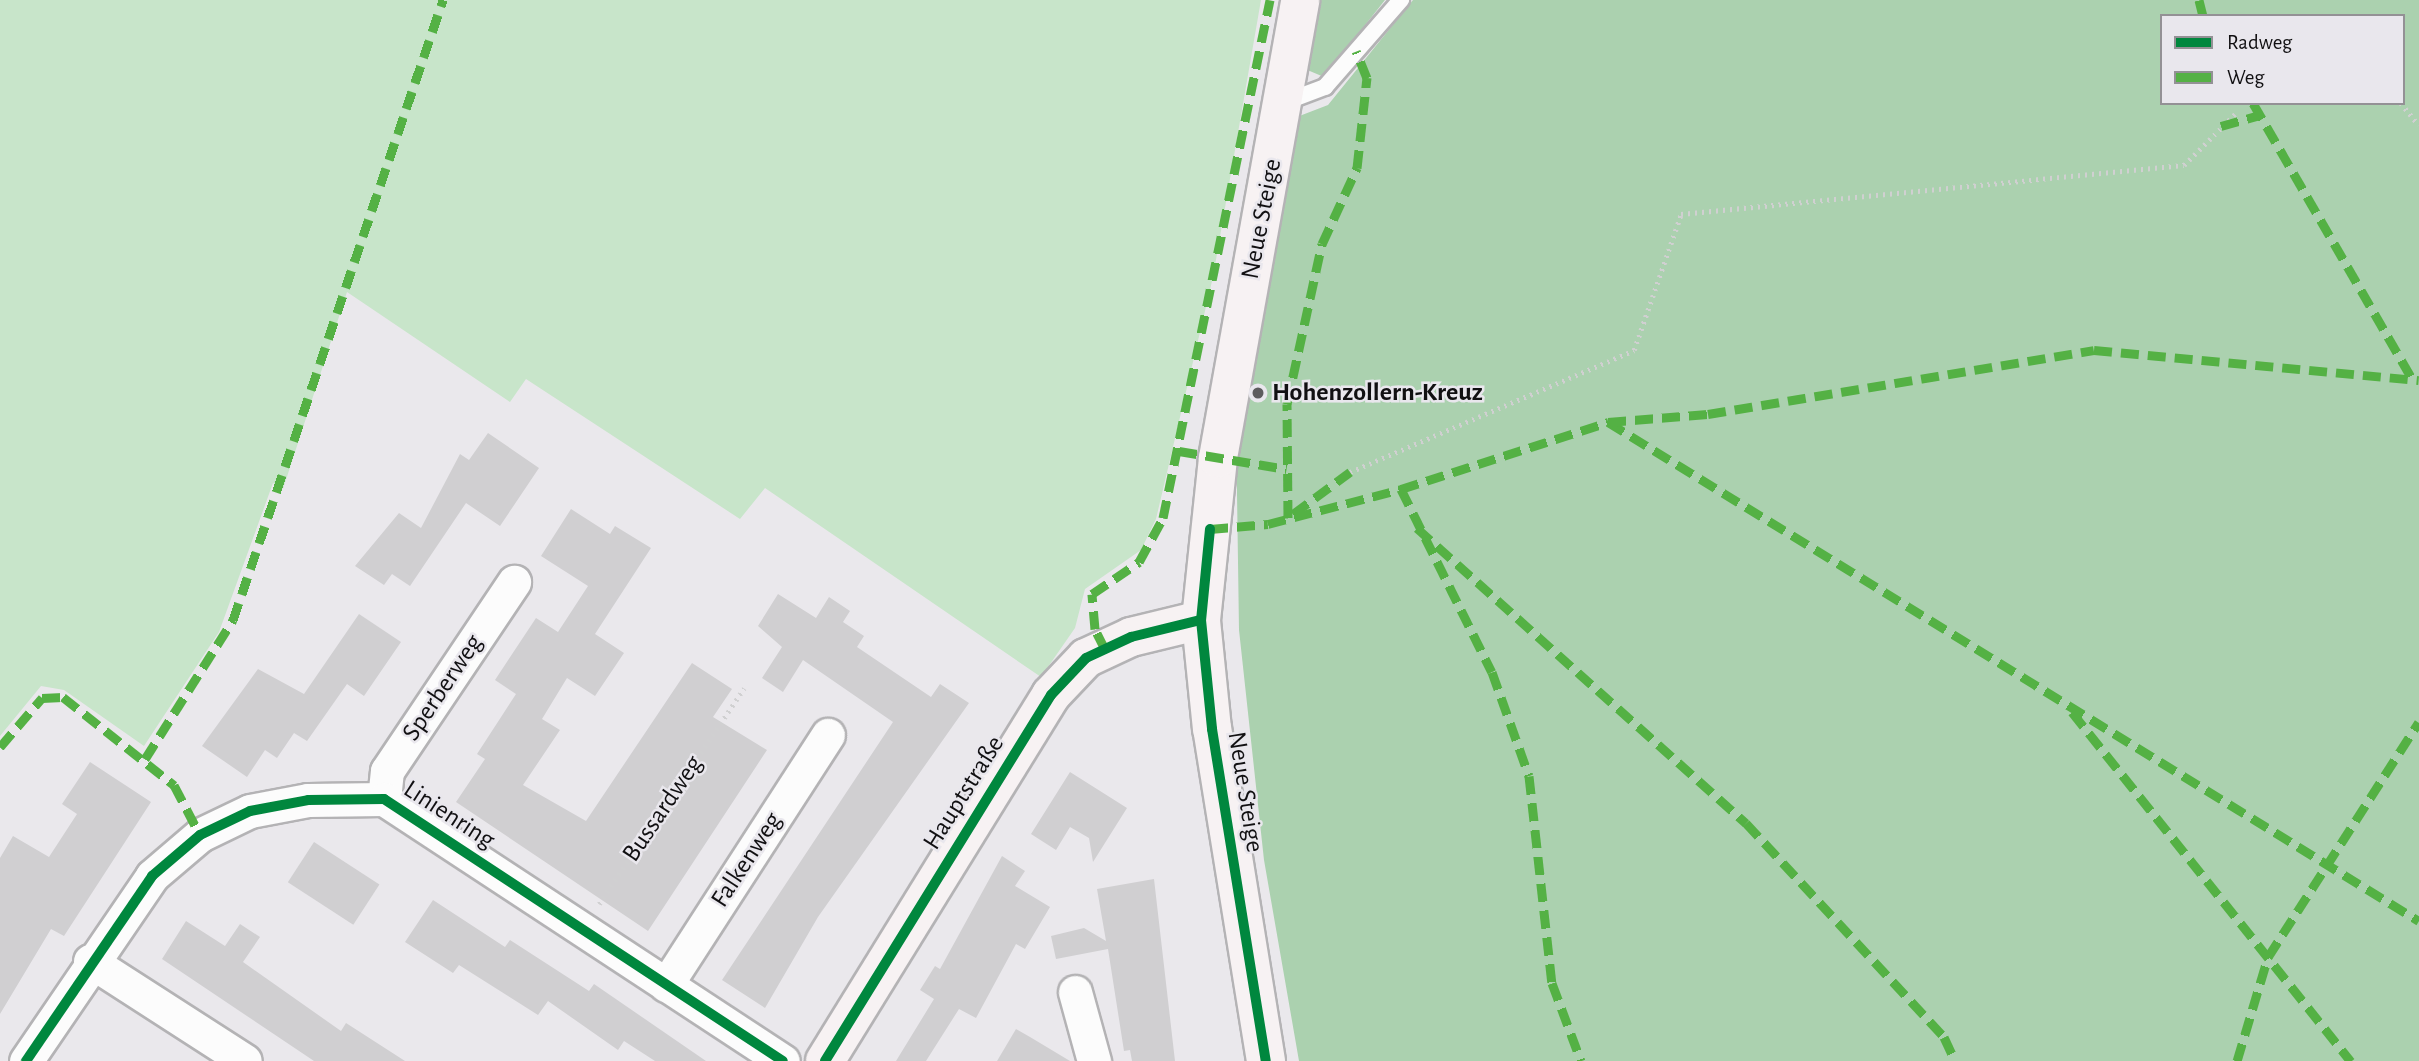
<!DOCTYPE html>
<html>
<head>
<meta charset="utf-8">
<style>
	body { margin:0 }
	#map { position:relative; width:2419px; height:1061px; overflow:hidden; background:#eae8ec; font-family:"Alegreya Sans",sans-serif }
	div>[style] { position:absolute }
	.green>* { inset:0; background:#c8e5ca }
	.forest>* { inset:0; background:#abd1af }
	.building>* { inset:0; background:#d0cfd1; transform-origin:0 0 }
	.path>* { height:4.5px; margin-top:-2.25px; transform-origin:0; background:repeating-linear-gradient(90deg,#d0d0d1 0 2px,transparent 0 7px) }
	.roads { filter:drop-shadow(2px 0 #b4b3b5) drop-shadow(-2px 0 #b4b3b5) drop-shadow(0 2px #b4b3b5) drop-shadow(0 -2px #b4b3b5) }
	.lane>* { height:16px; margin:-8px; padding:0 8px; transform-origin:8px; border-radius:8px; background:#fcfcfc }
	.street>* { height:33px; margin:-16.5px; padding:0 16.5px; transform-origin:16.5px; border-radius:16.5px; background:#fcfcfc }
	.secondary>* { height:38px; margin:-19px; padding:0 19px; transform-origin:19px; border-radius:19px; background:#f7f2f3 }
	.quiet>* { height:9px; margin-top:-4.5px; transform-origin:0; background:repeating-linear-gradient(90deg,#54b144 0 18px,transparent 0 27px) }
	.cycleway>* { height:10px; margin:-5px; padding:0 5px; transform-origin:5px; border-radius:5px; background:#00873e }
	.dots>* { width:19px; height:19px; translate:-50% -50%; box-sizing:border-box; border:4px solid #e9e7ed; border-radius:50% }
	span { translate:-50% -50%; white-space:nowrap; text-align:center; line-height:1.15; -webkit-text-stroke:5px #e9e7ed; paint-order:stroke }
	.street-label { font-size:26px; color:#111012 }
	.poi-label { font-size:26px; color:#111012; font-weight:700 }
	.left { translate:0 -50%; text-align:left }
	.legend { position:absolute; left:2160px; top:14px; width:245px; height:91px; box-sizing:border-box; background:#e9e7ed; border:2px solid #939195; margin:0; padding:9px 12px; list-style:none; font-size:21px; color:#111012 }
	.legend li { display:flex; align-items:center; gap:14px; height:35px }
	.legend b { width:35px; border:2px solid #939195 }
</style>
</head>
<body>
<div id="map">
	<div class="green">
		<div style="clip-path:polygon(0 0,1261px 0,1213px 277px,1156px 519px,1141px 550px,1085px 589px,1075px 628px,1041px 677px,765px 488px,740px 519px,526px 379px,510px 402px,347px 292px,283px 489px,273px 483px,219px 632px,144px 746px,64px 690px,41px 686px,0 736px)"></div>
	</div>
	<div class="forest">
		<div style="clip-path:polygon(1316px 0,1385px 0,1324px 77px,1305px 69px)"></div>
		<div style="clip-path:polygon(evenodd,1413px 0,2419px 0,2419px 1061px,1299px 1061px,1264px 860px,1239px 630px,1236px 425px,1289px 120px,1328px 105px,1413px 0,2162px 16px,2403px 16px,2403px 103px,2162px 103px,2162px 16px)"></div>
	</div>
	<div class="building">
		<div style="clip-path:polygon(488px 433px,539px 468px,500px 526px,466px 503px,410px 586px,392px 574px,384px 585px,355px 566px,399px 513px,421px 528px,460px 454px,469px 460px)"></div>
		<div style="clip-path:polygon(571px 509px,610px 534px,615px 526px,651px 548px,595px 634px,624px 653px,595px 696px,567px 678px,542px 719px,560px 730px,523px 785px,586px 821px,692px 663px,732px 689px,713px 717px,767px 750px,648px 931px,456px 802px,485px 759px,477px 754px,516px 694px,495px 680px,536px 618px,558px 632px,588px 586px,541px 556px)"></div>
		<div style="clip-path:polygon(778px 594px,816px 618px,829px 597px,850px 611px,843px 622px,864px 636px,857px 647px,931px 697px,940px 684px,969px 703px,818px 917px,765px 1008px,722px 980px,893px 722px,803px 660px,783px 692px,762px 678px,782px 647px,758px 626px)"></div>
		<div style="clip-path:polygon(359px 614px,401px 642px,364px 696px,347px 684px,307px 741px,294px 733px,277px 758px,265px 750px,247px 777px,202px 746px,258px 669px,304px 694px)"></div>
		<div style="clip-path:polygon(90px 762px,151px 802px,64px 936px,51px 929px,0 1014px,0 858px,13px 836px,49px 857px,77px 814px,62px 804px)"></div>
		<div style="clip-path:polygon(1070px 772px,1127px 808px,1093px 862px,1089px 838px,1070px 827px,1056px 850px,1031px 834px)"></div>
		<div style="left:314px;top:842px;width:78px;height:48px;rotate:33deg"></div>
		<div style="clip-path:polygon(1002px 856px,1025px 871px,1015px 886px,1050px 907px,1025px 949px,1016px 944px,976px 1018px,959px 1009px,926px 1061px,896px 1061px,934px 999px,920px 990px,935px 966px,940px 969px)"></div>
		<div style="clip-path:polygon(1154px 879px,1175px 1061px,1132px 1061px,1130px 1050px,1124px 1051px,1108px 949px,1056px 959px,1051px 936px,1084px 928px,1106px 941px,1097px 889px)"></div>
		<div style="clip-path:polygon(433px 900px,505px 947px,510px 940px,589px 991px,594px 984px,706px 1061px,655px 1061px,624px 1041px,618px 1050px,548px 1001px,538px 1015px,459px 965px,453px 973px,405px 942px)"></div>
		<div style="clip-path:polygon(186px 921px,225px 946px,240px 924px,260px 937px,243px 962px,341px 1031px,346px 1023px,405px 1061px,314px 1061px,162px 959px)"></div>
		<div style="clip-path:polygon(1016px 1029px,1030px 1037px,1070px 1061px,997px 1061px)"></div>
	</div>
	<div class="path">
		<div style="left:2401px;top:103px;width:28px;rotate:51deg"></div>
		<div style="left:1350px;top:472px;width:309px;rotate:-23.2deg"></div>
		<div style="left:1634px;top:350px;width:144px;rotate:-70.9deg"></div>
		<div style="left:1681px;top:214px;width:505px;rotate:-5.56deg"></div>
		<div style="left:2184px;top:165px;width:72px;rotate:-45deg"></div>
		<div style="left:599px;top:904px;width:260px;rotate:-56.1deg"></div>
	</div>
	<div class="roads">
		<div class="lane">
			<div style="left:1285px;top:102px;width:43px;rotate:-20.6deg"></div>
			<div style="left:1325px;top:87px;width:116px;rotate:-48.9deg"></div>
		</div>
		<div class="street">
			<div style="left:384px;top:799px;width:28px;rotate:-84deg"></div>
			<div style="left:387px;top:771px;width:228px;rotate:-56.1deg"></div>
			<div style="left:90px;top:961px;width:184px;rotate:32.8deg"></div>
			<div style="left:666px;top:985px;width:298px;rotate:-57.1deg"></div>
			<div style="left:1075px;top:992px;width:72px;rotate:74.6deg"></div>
			<div style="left:26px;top:1061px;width:224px;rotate:-55.7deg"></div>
			<div style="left:152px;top:876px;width:63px;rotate:-40.5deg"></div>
			<div style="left:200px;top:835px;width:55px;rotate:-25.6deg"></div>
			<div style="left:250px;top:811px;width:59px;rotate:-10.7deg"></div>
			<div style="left:308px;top:800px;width:76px;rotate:-0.8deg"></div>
			<div style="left:384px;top:799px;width:477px;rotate:33.3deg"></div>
		</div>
		<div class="secondary">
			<div style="left:825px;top:1061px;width:430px;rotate:-58.3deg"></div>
			<div style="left:1051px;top:695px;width:51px;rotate:-46.6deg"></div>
			<div style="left:1086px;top:658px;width:50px;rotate:-25deg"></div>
			<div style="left:1131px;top:637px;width:72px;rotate:-13.7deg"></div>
			<div style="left:1266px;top:1061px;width:336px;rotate:-99.2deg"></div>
			<div style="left:1212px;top:729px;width:110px;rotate:-95.8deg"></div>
			<div style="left:1201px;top:620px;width:163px;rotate:-84deg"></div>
			<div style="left:1218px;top:458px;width:465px;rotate:-79.8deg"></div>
		</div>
	</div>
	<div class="quiet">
		<div style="left:2199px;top:0;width:16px;rotate:76deg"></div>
		<div style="left:2253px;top:103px;width:320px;rotate:60deg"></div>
		<div style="left:2221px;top:126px;width:41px;rotate:-15.8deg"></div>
		<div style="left:1608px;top:422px;width:952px;rotate:31.6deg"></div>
		<div style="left:1179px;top:451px;width:109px;rotate:9.5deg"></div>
		<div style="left:1401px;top:489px;width:204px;rotate:63.6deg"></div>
		<div style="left:1492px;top:672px;width:110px;rotate:70.4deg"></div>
		<div style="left:1529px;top:776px;width:208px;rotate:83.7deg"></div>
		<div style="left:1552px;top:983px;width:83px;rotate:69.6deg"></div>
		<div style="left:1293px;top:514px;width:71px;rotate:-36.4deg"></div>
		<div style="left:1288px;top:518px;width:114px;rotate:-90.5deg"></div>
		<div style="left:1287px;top:404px;width:164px;rotate:-77.7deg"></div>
		<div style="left:1322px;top:244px;width:84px;rotate:-65.3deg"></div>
		<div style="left:1357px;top:168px;width:91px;rotate:-83.7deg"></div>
		<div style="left:1367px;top:78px;width:29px;rotate:-112deg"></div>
		<div style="left:1417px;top:528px;width:442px;rotate:41.9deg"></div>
		<div style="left:1746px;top:823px;width:292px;rotate:47.2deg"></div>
		<div style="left:1944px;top:1037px;width:26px;rotate:65deg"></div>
		<div style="left:1210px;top:529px;width:58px;rotate:-4.9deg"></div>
		<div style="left:1268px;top:524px;width:138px;rotate:-14.7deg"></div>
		<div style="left:1401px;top:489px;width:218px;rotate:-17.9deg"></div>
		<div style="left:1608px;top:422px;width:100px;rotate:-4.6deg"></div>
		<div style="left:1708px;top:414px;width:391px;rotate:-9.4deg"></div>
		<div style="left:2094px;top:350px;width:326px;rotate:5.3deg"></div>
		<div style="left:1105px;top:649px;width:22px;rotate:-117deg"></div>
		<div style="left:1095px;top:629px;width:35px;rotate:-95deg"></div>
		<div style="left:1092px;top:594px;width:57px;rotate:-34.2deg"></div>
		<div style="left:1139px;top:562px;width:50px;rotate:-61.4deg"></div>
		<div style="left:1163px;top:518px;width:529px;rotate:-78.33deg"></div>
		<div style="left:2072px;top:712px;width:447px;rotate:51.4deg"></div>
		<div style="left:0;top:747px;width:65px;rotate:-49.4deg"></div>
		<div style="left:42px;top:698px;width:21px;rotate:-3deg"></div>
		<div style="left:63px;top:697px;width:142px;rotate:38.4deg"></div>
		<div style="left:174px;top:785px;width:56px;rotate:62.5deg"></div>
		<div style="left:145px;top:759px;width:165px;rotate:-57.7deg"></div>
		<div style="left:233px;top:620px;width:655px;rotate:-71.29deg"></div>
		<div style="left:2237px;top:1061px;width:109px;rotate:-73.4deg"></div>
		<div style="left:2268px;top:957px;width:279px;rotate:-57.3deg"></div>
	</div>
	<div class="cycleway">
		<div style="left:1210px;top:529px;width:91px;rotate:95.6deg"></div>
		<div style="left:1201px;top:620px;width:110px;rotate:84.2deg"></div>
		<div style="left:1212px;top:729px;width:336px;rotate:80.8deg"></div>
		<div style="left:26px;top:1061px;width:224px;rotate:-55.7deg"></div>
		<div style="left:152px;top:876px;width:63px;rotate:-40.5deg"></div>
		<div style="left:200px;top:835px;width:55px;rotate:-25.6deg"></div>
		<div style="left:250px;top:811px;width:59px;rotate:-10.7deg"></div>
		<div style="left:308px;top:800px;width:76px;rotate:-0.8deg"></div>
		<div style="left:384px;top:799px;width:477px;rotate:33.3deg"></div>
		<div style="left:825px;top:1061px;width:430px;rotate:-58.3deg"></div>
		<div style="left:1051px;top:695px;width:51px;rotate:-46.6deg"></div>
		<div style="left:1086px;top:658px;width:50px;rotate:-25deg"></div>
		<div style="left:1131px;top:637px;width:72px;rotate:-13.7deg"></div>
	</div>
	<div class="dots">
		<div style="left:1258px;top:393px;background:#5d5c5e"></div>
	</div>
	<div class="street-label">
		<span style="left:1262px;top:219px;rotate:-79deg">Neue Steige</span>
		<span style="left:443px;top:688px;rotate:-56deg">Sperberweg</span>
		<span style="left:1245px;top:792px;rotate:81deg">Neue Steige</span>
		<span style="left:964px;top:793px;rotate:-58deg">Hauptstraße</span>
		<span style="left:663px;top:809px;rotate:-56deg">Bussardweg</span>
		<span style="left:449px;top:815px;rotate:33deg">Linienring</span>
		<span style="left:747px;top:860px;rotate:-57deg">Falkenweg</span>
	</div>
	<div class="poi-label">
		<span class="left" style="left:1272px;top:393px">Hohenzollern-Kreuz</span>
	</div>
	<ul class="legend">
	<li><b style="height:9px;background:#00873e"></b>Radweg</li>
	<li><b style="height:9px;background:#54b144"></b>Weg</li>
	</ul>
</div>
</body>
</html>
